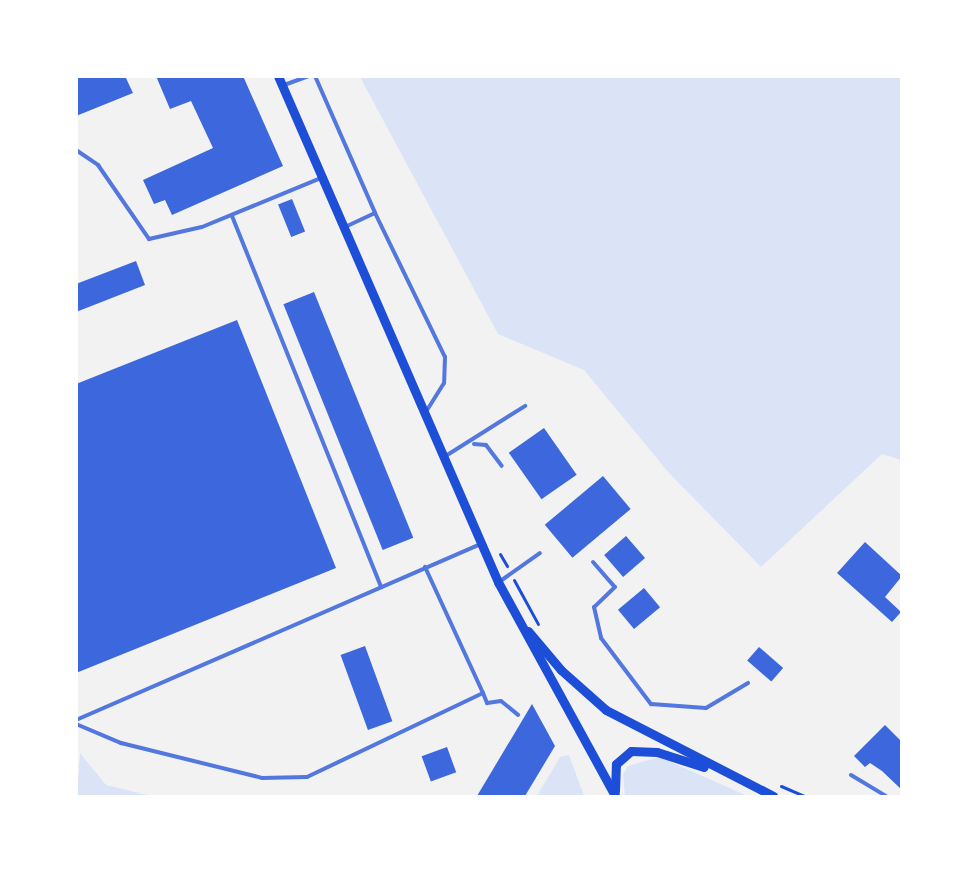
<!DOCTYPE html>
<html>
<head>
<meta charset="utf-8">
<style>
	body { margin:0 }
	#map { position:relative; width:978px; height:873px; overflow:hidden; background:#f2f2f2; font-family:"PT Sans",sans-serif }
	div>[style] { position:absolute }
	.green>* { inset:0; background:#dbe4f7 }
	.building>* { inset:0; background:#3d67dc; transform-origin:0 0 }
	.path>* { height:3px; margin:-1.5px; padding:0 1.5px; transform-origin:1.5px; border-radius:1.5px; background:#1d4ed8 }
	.service>* { height:4px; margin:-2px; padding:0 2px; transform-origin:2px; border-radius:2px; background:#5277de }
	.secondary>* { height:9px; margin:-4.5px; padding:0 4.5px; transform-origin:4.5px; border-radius:4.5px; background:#1d4ed8 }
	span { translate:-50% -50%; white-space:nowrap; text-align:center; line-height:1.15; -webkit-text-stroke:4.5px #fff; paint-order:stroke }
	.frame { position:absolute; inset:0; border:78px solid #fff; pointer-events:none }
</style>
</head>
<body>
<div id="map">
	<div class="green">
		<div style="clip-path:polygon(360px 77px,901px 77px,901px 460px,882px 454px,761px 567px,669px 473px,584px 370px,498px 334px)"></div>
		<div style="clip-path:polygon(80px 753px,106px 785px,152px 796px,77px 796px)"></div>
		<div style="clip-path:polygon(569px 755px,584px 796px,537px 796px,560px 757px)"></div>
		<div style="clip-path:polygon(659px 757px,748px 796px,625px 796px,623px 774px,628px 766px)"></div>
	</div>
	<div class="building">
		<div style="clip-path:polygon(76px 76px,125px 76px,133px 93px,76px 116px)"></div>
		<div style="clip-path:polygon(156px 76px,243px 76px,283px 166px,172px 215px,165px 200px,154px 204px,143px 180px,213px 148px,191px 101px,170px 109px)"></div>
		<div style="left:292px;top:199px;width:35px;height:15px;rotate:68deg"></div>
		<div style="clip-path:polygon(136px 261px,145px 285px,76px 312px,76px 284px)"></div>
		<div style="left:314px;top:292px;width:265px;height:33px;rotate:68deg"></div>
		<div style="clip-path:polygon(237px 320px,336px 568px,76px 673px,76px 384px)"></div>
		<div style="left:544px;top:428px;width:57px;height:43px;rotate:55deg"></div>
		<div style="left:603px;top:476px;width:43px;height:76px;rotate:50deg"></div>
		<div style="left:626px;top:536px;width:29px;height:29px;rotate:49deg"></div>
		<div style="clip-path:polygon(865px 542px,902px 576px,885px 597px,901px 612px,892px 622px,837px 573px)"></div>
		<div style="left:644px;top:588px;width:25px;height:34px;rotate:50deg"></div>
		<div style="left:365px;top:646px;width:80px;height:26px;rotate:70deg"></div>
		<div style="left:759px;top:647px;width:32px;height:18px;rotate:41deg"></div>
		<div style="clip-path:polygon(532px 704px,555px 746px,525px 796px,477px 796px)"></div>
		<div style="clip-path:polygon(885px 725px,902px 742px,902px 790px,882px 771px,870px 763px,865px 767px,854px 756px)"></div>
		<div style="left:447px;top:747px;width:27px;height:27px;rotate:70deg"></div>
	</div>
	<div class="path">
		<div style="left:500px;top:554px;width:14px;rotate:60deg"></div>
		<div style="left:514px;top:580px;width:50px;rotate:61.4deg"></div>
		<div style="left:781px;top:786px;width:25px;rotate:23deg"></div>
	</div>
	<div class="service">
		<div style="left:315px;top:76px;width:150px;rotate:66.3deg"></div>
		<div style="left:284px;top:85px;width:27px;rotate:-20deg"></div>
		<div style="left:76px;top:150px;width:27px;rotate:34deg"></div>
		<div style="left:98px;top:165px;width:90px;rotate:55.4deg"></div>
		<div style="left:149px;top:239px;width:54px;rotate:-12.8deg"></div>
		<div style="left:202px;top:227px;width:129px;rotate:-22.4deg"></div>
		<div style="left:232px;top:216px;width:400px;rotate:68.1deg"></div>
		<div style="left:345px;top:227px;width:33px;rotate:-25deg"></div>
		<div style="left:375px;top:213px;width:160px;rotate:64.1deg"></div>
		<div style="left:445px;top:357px;width:26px;rotate:92deg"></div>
		<div style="left:444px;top:383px;width:36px;rotate:122deg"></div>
		<div style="left:474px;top:444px;width:12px;rotate:5deg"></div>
		<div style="left:486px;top:445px;width:26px;rotate:53deg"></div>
		<div style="left:444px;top:457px;width:96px;rotate:-32.2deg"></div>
		<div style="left:593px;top:562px;width:33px;rotate:49deg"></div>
		<div style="left:615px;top:587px;width:29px;rotate:136deg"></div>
		<div style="left:594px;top:607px;width:32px;rotate:77deg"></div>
		<div style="left:601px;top:638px;width:83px;rotate:52.9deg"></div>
		<div style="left:651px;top:704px;width:55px;rotate:4.2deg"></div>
		<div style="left:706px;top:708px;width:49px;rotate:-30.8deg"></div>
		<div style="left:499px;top:582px;width:50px;rotate:-35.3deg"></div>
		<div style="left:483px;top:693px;width:11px;rotate:68deg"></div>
		<div style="left:487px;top:703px;width:14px;rotate:-8deg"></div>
		<div style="left:501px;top:701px;width:22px;rotate:39deg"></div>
		<div style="left:76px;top:720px;width:441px;rotate:-23.5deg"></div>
		<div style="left:76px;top:724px;width:49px;rotate:22.9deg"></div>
		<div style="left:121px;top:743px;width:145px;rotate:13.9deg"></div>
		<div style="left:262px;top:778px;width:45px;rotate:-1.3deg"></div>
		<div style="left:307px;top:777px;width:195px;rotate:-25.5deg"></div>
		<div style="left:483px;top:693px;width:139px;rotate:-114.7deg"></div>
		<div style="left:851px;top:775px;width:41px;rotate:31deg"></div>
	</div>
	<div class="secondary">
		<div style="left:278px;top:76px;width:552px;rotate:66.5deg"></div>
		<div style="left:498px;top:582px;width:244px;rotate:61.3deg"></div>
		<div style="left:528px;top:631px;width:51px;rotate:49.8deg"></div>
		<div style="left:561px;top:670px;width:60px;rotate:41.6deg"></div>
		<div style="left:606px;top:710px;width:188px;rotate:27.2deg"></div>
		<div style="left:615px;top:791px;width:27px;rotate:-88deg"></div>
		<div style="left:616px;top:764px;width:20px;rotate:-41deg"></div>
		<div style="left:631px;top:751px;width:26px;rotate:2deg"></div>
		<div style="left:657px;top:752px;width:49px;rotate:17.7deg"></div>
	</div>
	<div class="frame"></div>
</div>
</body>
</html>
